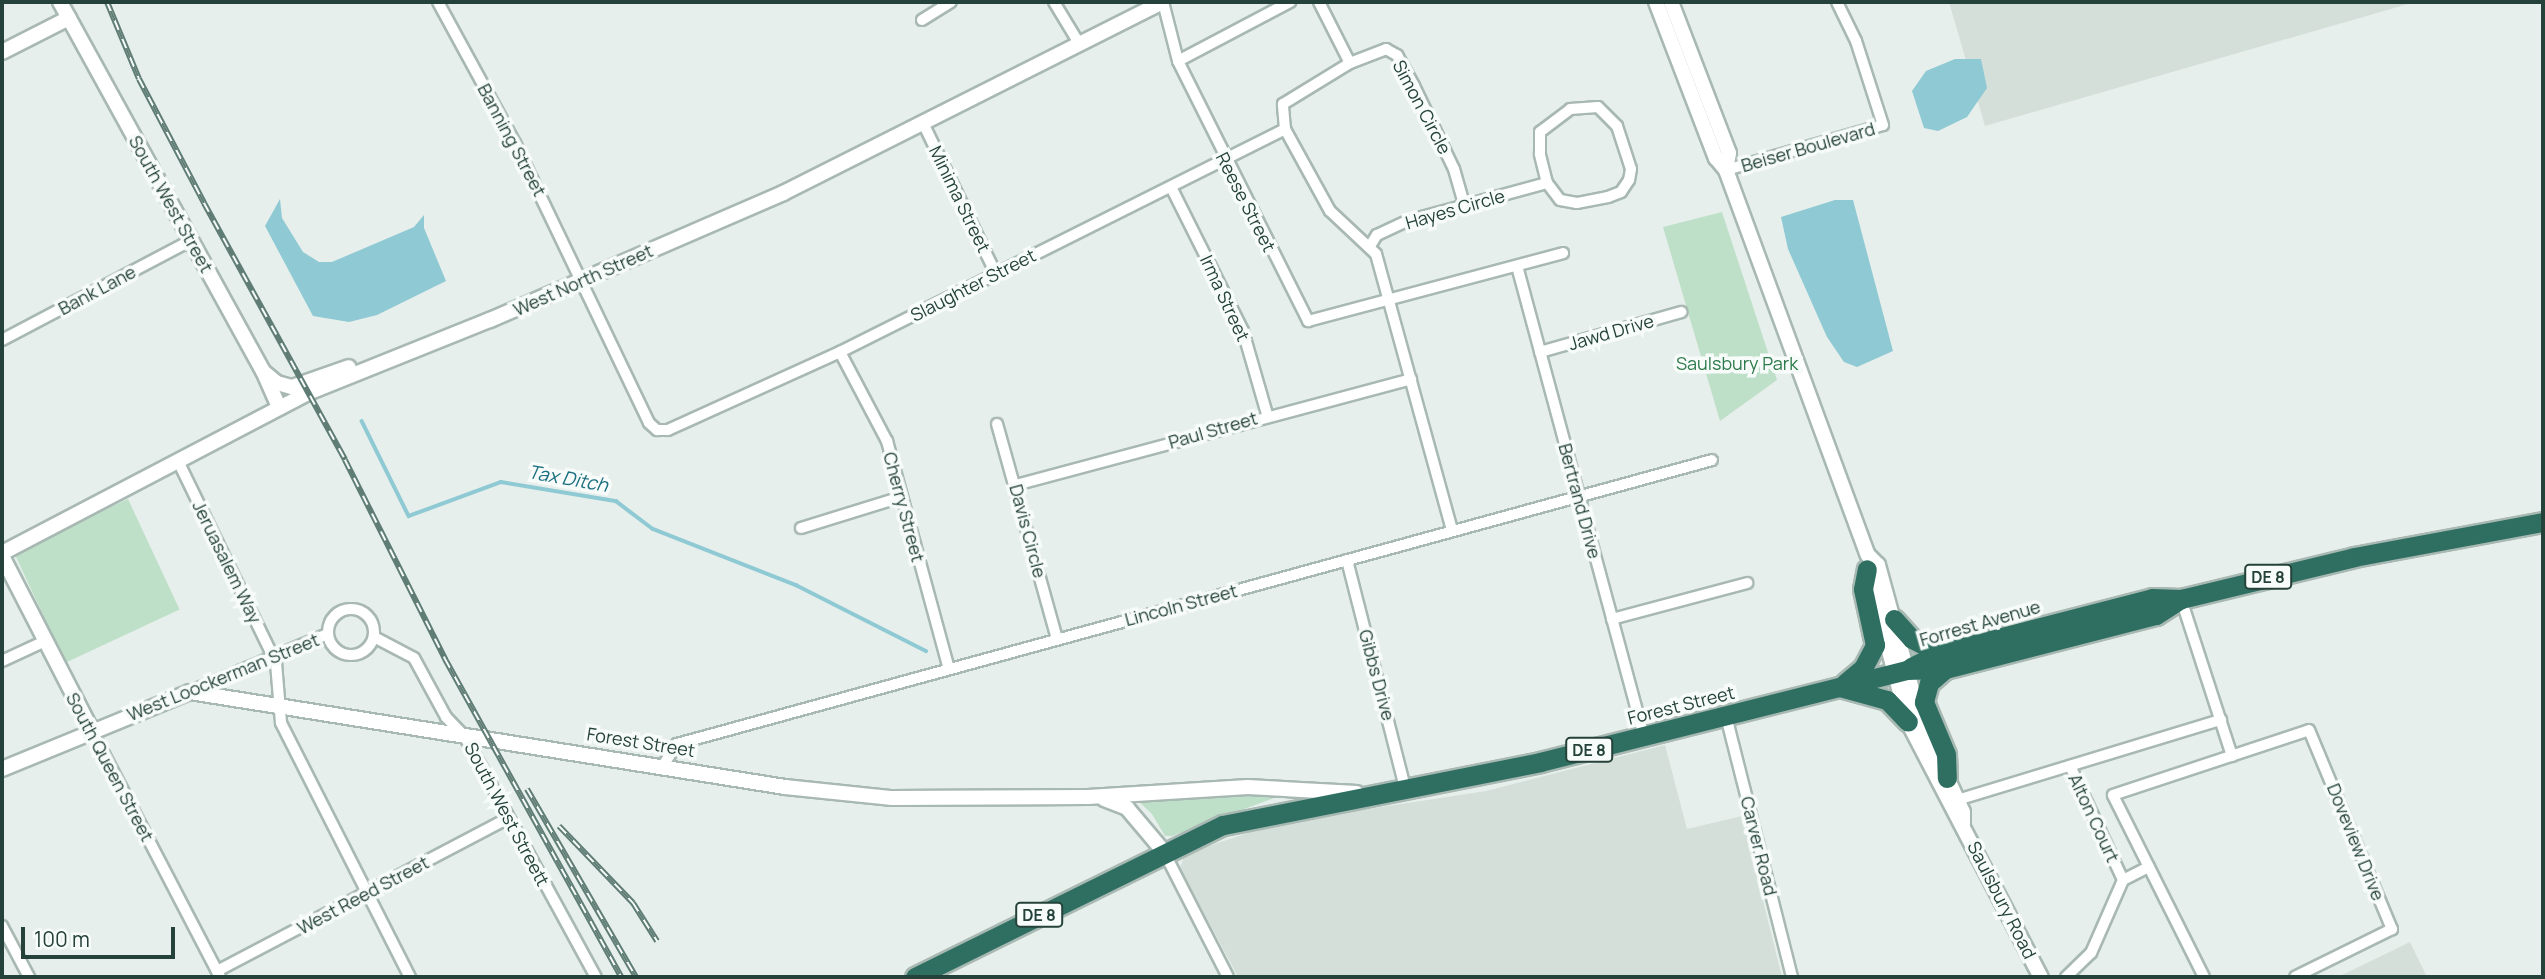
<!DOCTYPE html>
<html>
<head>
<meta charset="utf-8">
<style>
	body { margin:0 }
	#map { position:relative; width:2545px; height:979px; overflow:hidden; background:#e6efeb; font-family:Manrope,sans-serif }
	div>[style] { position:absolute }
	.built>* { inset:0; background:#d4dfda }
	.green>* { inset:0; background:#bfe0c8; transform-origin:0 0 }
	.water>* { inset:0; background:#8ec9d4 }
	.stream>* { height:3.5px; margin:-1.75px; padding:0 1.75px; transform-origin:1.75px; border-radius:1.75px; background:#8ec9d4 }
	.roads { filter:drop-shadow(2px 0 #a8b8b2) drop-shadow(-2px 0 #a8b8b2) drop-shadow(0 2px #a8b8b2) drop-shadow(0 -2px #a8b8b2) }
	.street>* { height:10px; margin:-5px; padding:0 5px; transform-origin:5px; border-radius:5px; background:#fff }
	.street>.ring { margin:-5px; padding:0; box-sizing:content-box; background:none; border:10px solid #fff; border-radius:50% }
	.secondary>* { height:14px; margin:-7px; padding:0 7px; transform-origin:7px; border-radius:7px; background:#fff }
	.highway>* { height:19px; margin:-9.5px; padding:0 9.5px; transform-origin:9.5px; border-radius:9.5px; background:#2f6f62 }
	.rail>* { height:6px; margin-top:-3px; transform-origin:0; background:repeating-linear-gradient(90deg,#f7fbf9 0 10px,#5f7d75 0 20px); box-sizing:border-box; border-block:2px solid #5f7d75 }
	span { translate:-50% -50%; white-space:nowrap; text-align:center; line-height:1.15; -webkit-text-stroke:7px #f7fbf9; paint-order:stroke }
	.shield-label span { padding:2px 5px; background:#f7fbf9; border:2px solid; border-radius:5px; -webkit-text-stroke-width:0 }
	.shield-label { font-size:16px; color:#24423a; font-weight:700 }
	.street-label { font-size:18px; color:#24423a }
	.park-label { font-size:18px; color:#2d7a4b }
	.water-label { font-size:19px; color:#1c6f80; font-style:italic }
	.frame { position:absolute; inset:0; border:4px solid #24423a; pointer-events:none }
	.scale { position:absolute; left:21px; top:927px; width:154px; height:32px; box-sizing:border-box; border:4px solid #24423a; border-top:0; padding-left:9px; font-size:21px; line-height:24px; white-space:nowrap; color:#24423a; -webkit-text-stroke:5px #f7fbf9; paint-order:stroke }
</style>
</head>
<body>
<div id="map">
	<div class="built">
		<div style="clip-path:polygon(1949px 2px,2408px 2px,2408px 4px,1985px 126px)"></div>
		<div style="clip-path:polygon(1665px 745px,1687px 829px,1742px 816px,1782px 977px,1238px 977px,1180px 868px,1185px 854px,1277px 823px,1486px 791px)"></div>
		<div style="clip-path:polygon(2410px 942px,2427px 977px,2338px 977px)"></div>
	</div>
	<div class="green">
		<div style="clip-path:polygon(1722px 212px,1777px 380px,1720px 421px,1663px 227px)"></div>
		<div style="left:128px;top:499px;width:122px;height:126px;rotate:65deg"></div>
		<div style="clip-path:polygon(1275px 793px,1277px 797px,1172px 836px,1165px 836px,1152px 814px,1135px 798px)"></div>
	</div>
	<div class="water">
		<div style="clip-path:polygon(1955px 59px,1981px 59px,1987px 88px,1967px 117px,1938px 131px,1924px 128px,1912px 91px,1926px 71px)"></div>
		<div style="clip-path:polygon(280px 199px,282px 218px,303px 252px,319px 262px,332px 262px,414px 227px,424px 215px,424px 228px,446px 281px,377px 315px,349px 322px,313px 316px,265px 226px)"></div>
		<div style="clip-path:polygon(1835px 200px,1853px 200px,1893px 351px,1857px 367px,1844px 362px,1827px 337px,1788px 249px,1781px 217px)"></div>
	</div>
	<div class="stream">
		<div style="left:362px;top:421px;width:106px;rotate:63.7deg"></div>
		<div style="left:409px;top:516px;width:98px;rotate:-20.3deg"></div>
		<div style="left:501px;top:482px;width:117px;rotate:9.4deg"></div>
		<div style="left:616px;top:501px;width:46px;rotate:37.1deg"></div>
		<div style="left:653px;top:529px;width:154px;rotate:21.4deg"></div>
		<div style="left:796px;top:585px;width:146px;rotate:26.9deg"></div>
	</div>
	<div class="roads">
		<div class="street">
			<div style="left:438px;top:2px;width:161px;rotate:61.4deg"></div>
			<div style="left:515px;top:143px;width:310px;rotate:64.4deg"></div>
			<div style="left:649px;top:423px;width:11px;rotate:41deg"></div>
			<div style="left:657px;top:430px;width:11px"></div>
			<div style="left:668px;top:430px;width:189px;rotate:-24.4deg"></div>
			<div style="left:840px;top:352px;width:498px;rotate:-26.6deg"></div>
			<div style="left:1054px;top:2px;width:50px;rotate:58.8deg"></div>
			<div style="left:1163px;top:2px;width:61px;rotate:75.7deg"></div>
			<div style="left:1178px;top:61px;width:291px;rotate:63.4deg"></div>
			<div style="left:1308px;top:321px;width:264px;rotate:-14.9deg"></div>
			<div style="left:1319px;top:2px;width:68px;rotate:63.1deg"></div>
			<div style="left:922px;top:20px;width:34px;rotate:-32deg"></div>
			<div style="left:1178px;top:61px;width:127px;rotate:-27.8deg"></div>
			<div style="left:1598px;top:107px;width:27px;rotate:45deg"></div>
			<div style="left:1617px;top:126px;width:45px;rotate:72deg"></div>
			<div style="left:1631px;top:169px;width:11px;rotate:100deg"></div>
			<div style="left:1629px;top:180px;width:14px;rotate:124deg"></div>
			<div style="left:1621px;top:192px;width:14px;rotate:159deg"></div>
			<div style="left:1608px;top:197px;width:32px;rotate:169deg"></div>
			<div style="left:1577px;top:203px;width:17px;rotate:-170deg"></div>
			<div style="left:1560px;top:200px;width:21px;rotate:-127deg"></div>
			<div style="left:1547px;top:183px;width:30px;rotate:-104deg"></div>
			<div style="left:1540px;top:154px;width:22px;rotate:-90deg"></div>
			<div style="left:1540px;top:132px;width:38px;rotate:-37deg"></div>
			<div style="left:1570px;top:109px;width:28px;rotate:-4deg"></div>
			<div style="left:924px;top:125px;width:165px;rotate:64.2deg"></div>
			<div style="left:1726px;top:170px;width:163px;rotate:-16deg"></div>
			<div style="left:1883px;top:125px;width:88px;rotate:-107.8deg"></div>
			<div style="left:1856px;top:41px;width:43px;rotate:-116deg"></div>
			<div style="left:1171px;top:187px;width:161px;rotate:63.4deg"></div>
			<div style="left:1243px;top:331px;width:86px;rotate:73.9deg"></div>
			<div style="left:1370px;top:246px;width:13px;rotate:-58deg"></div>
			<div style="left:1377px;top:235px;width:33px;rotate:-25deg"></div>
			<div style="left:1407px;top:221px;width:145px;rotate:-15.2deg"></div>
			<div style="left:1517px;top:266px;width:487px;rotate:74.9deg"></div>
			<div style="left:2px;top:340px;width:215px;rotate:-27.8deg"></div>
			<div style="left:840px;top:352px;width:101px;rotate:62.2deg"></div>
			<div style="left:887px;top:441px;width:236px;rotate:74.8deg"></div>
			<div style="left:1540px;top:352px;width:147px;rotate:-15.8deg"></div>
			<div style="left:997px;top:424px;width:223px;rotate:74.4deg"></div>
			<div style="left:178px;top:461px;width:225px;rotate:64.1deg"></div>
			<div style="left:276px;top:663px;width:60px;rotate:85.2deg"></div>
			<div style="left:281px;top:723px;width:285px;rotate:63.1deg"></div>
			<div style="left:1016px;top:485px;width:409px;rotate:-15deg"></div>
			<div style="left:801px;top:528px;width:105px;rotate:-17.2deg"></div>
			<div style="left:1452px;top:530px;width:286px;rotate:-105.4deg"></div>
			<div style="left:1376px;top:254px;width:63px;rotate:-136.9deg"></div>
			<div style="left:1330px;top:211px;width:94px;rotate:-118.8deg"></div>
			<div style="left:1285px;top:129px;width:25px;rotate:-95deg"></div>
			<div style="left:1283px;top:104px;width:79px;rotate:-31.5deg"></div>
			<div style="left:1350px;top:63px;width:39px;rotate:-21deg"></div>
			<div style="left:1386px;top:49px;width:13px;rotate:29deg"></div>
			<div style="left:1397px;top:55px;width:35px;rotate:61deg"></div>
			<div style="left:1414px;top:86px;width:92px;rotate:64.3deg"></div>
			<div style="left:1454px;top:169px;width:37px;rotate:74deg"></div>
			<div style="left:1347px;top:560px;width:238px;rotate:75.7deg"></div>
			<div style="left:2181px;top:599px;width:165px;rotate:72deg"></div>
			<div class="ring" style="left:328px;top:609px;width:36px;height:36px"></div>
			<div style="left:1612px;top:619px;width:140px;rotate:-14.9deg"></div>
			<div style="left:374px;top:637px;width:45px;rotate:27.7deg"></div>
			<div style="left:414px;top:658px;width:67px;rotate:61.5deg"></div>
			<div style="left:446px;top:717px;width:28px;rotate:46deg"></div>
			<div style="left:465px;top:737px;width:273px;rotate:61.4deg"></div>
			<div style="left:2px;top:661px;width:47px;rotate:-24.9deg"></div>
			<div style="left:191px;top:691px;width:147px;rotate:-22.7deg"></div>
			<div style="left:1726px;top:716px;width:269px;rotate:75.8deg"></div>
			<div style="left:92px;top:731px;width:277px;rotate:62.5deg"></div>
			<div style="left:662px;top:767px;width:27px;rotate:-57deg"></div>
			<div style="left:677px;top:744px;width:1073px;rotate:-15.34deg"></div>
			<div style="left:1957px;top:800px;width:276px;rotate:-16.9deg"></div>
			<div style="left:1164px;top:852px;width:140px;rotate:62.9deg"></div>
			<div style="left:2123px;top:880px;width:29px;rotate:-27deg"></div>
			<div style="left:2px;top:926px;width:58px;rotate:62.1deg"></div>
			<div style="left:217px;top:971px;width:329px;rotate:-27.7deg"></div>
			<div style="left:2066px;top:977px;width:35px;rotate:-44deg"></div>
			<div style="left:2091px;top:953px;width:80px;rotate:-66.3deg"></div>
			<div style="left:2123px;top:880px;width:126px;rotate:-114.9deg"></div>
			<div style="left:2204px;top:977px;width:203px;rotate:-116.6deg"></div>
			<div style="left:2113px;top:795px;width:206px;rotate:-18.3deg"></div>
			<div style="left:2309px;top:730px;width:216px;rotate:67.4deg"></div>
			<div style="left:2392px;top:929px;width:108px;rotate:153.7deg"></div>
		</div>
		<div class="secondary">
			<div style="left:60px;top:2px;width:421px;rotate:61.2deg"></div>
			<div style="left:263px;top:371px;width:39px;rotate:66deg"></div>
			<div style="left:1656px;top:2px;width:167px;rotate:69deg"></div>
			<div style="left:1716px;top:158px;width:16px;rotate:50deg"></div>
			<div style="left:1726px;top:170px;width:410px;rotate:69.8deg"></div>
			<div style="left:1868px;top:555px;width:14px;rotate:45deg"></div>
			<div style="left:1878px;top:565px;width:160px;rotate:74.7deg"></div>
			<div style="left:1920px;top:719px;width:102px;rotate:65.2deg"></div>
			<div style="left:1963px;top:812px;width:11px;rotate:90deg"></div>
			<div style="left:1671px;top:2px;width:162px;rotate:69deg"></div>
			<div style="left:1729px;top:153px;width:17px;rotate:100deg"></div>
			<div style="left:2px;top:52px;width:75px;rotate:-26.9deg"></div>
			<div style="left:265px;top:373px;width:16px;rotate:40deg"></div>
			<div style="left:277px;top:383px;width:16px;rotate:15deg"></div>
			<div style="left:292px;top:387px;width:60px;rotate:-19.3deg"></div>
			<div style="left:2px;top:553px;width:345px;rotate:-27.6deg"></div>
			<div style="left:308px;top:393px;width:196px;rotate:-21.9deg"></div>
			<div style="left:490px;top:320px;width:319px;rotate:-23.4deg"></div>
			<div style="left:783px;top:193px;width:424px;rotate:-26.7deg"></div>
			<div style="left:2px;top:556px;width:197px;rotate:62.8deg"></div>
			<div style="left:1871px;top:584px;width:143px;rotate:75deg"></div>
			<div style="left:1908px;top:722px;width:288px;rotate:62.5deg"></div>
			<div style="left:2px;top:769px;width:203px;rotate:-22.3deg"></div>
			<div style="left:190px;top:692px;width:603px;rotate:9.07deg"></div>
			<div style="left:785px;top:787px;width:108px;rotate:5.9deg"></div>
			<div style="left:892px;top:798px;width:196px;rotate:-0.3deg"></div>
			<div style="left:1088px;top:797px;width:160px;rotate:-3.6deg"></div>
			<div style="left:1248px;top:787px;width:109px;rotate:3.2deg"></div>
			<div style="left:1104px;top:799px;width:25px;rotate:21deg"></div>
			<div style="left:1127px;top:808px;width:57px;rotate:49.9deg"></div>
		</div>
		<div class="highway">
			<div style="left:1894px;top:619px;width:27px;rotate:48deg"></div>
			<div style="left:1912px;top:639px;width:31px;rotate:27deg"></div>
			<div style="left:1911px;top:667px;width:32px;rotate:-26deg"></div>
			<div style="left:1940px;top:653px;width:219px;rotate:-14.5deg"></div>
			<div style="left:2152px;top:598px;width:29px;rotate:2deg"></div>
			<div style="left:2181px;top:599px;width:178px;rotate:-13.6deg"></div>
			<div style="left:2354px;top:557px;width:192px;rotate:-10.5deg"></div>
			<div style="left:1945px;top:669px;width:21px;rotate:139deg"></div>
			<div style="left:1929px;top:683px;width:20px;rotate:105deg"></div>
			<div style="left:1924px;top:702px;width:56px;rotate:67.1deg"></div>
			<div style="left:1946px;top:754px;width:24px;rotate:88deg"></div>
			<div style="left:1845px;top:683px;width:23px;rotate:-40deg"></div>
			<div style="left:1863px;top:668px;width:26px;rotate:-62deg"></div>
			<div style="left:1875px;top:645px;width:57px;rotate:-102.1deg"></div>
			<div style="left:1863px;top:589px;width:20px;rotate:-79deg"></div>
			<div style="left:1840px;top:687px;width:49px;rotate:15.5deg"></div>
			<div style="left:1887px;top:700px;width:30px;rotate:46deg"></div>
			<div style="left:915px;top:977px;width:343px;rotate:-26.3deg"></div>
			<div style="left:1223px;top:825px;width:323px;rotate:-11.2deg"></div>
			<div style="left:1540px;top:762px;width:378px;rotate:-14.1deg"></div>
			<div style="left:1907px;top:670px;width:38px;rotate:-2deg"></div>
			<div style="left:1945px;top:669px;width:218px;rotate:-14.4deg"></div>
			<div style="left:2156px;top:615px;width:30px;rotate:-33deg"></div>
		</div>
	</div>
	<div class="rail">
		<div style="left:107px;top:2px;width:83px;rotate:67.4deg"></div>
		<div style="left:139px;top:79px;width:140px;rotate:62.3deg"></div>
		<div style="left:204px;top:203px;width:293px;rotate:61.2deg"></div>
		<div style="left:345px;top:460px;width:223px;rotate:63.3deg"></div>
		<div style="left:445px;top:659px;width:363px;rotate:61deg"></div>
		<div style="left:527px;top:789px;width:217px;rotate:59.9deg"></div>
		<div style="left:559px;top:826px;width:107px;rotate:46.1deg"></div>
		<div style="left:633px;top:903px;width:45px;rotate:57.7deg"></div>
	</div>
	<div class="shield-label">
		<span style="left:2268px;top:577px">DE 8</span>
		<span style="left:1589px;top:750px">DE 8</span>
		<span style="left:1039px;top:915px">DE 8</span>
	</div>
	<div class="street-label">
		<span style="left:1422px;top:107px;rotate:62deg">Simon Circle</span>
		<span style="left:512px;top:140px;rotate:62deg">Banning Street</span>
		<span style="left:1808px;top:147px;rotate:-16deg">Beiser Boulevard</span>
		<span style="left:960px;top:199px;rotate:64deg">Minima Street</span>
		<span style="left:1246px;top:202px;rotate:63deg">Reese Street</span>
		<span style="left:171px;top:204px;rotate:61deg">South West Street</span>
		<span style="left:1455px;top:209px;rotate:-16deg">Hayes Circle</span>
		<span style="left:583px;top:280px;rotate:-24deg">West North Street</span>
		<span style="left:973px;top:285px;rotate:-27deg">Slaughter Street</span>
		<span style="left:97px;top:290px;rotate:-28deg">Bank Lane</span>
		<span style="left:1225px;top:298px;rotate:65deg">Irma Street</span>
		<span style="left:1611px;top:332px;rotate:-16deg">Jawd Drive</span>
		<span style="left:1213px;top:430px;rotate:-16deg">Paul Street</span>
		<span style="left:1580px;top:501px;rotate:75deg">Bertrand Drive</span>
		<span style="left:904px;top:507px;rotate:75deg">Cherry Street</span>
		<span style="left:1028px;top:531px;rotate:75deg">Davis Circle</span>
		<span style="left:227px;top:562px;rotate:64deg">Jeruasalem Way</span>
		<span style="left:1181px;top:605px;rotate:-15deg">Lincoln Street</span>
		<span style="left:1980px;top:623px;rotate:-16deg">Forrest Avenue</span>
		<span style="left:1377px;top:675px;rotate:75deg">Gibbs Drive</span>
		<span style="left:223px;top:677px;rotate:-22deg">West Loockerman Street</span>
		<span style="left:1681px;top:705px;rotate:-14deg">Forest Street</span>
		<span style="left:641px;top:742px;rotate:9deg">Forest Street</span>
		<span style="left:110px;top:767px;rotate:62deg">South Queen Street</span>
		<span style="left:507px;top:814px;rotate:62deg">South West Streett</span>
		<span style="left:2094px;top:818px;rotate:65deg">Alton Court</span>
		<span style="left:2356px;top:842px;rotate:68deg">Doveview Drive</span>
		<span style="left:1759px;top:846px;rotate:76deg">Carver Road</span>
		<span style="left:363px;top:895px;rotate:-28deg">West Reed Street</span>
		<span style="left:2002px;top:900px;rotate:63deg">Saulsbury Road</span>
	</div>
	<div class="park-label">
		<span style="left:1737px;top:363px">Saulsbury Park</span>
	</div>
	<div class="water-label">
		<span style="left:568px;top:479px;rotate:10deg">Tax Ditch</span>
	</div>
	<div class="frame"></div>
	<div class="scale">100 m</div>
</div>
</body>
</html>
